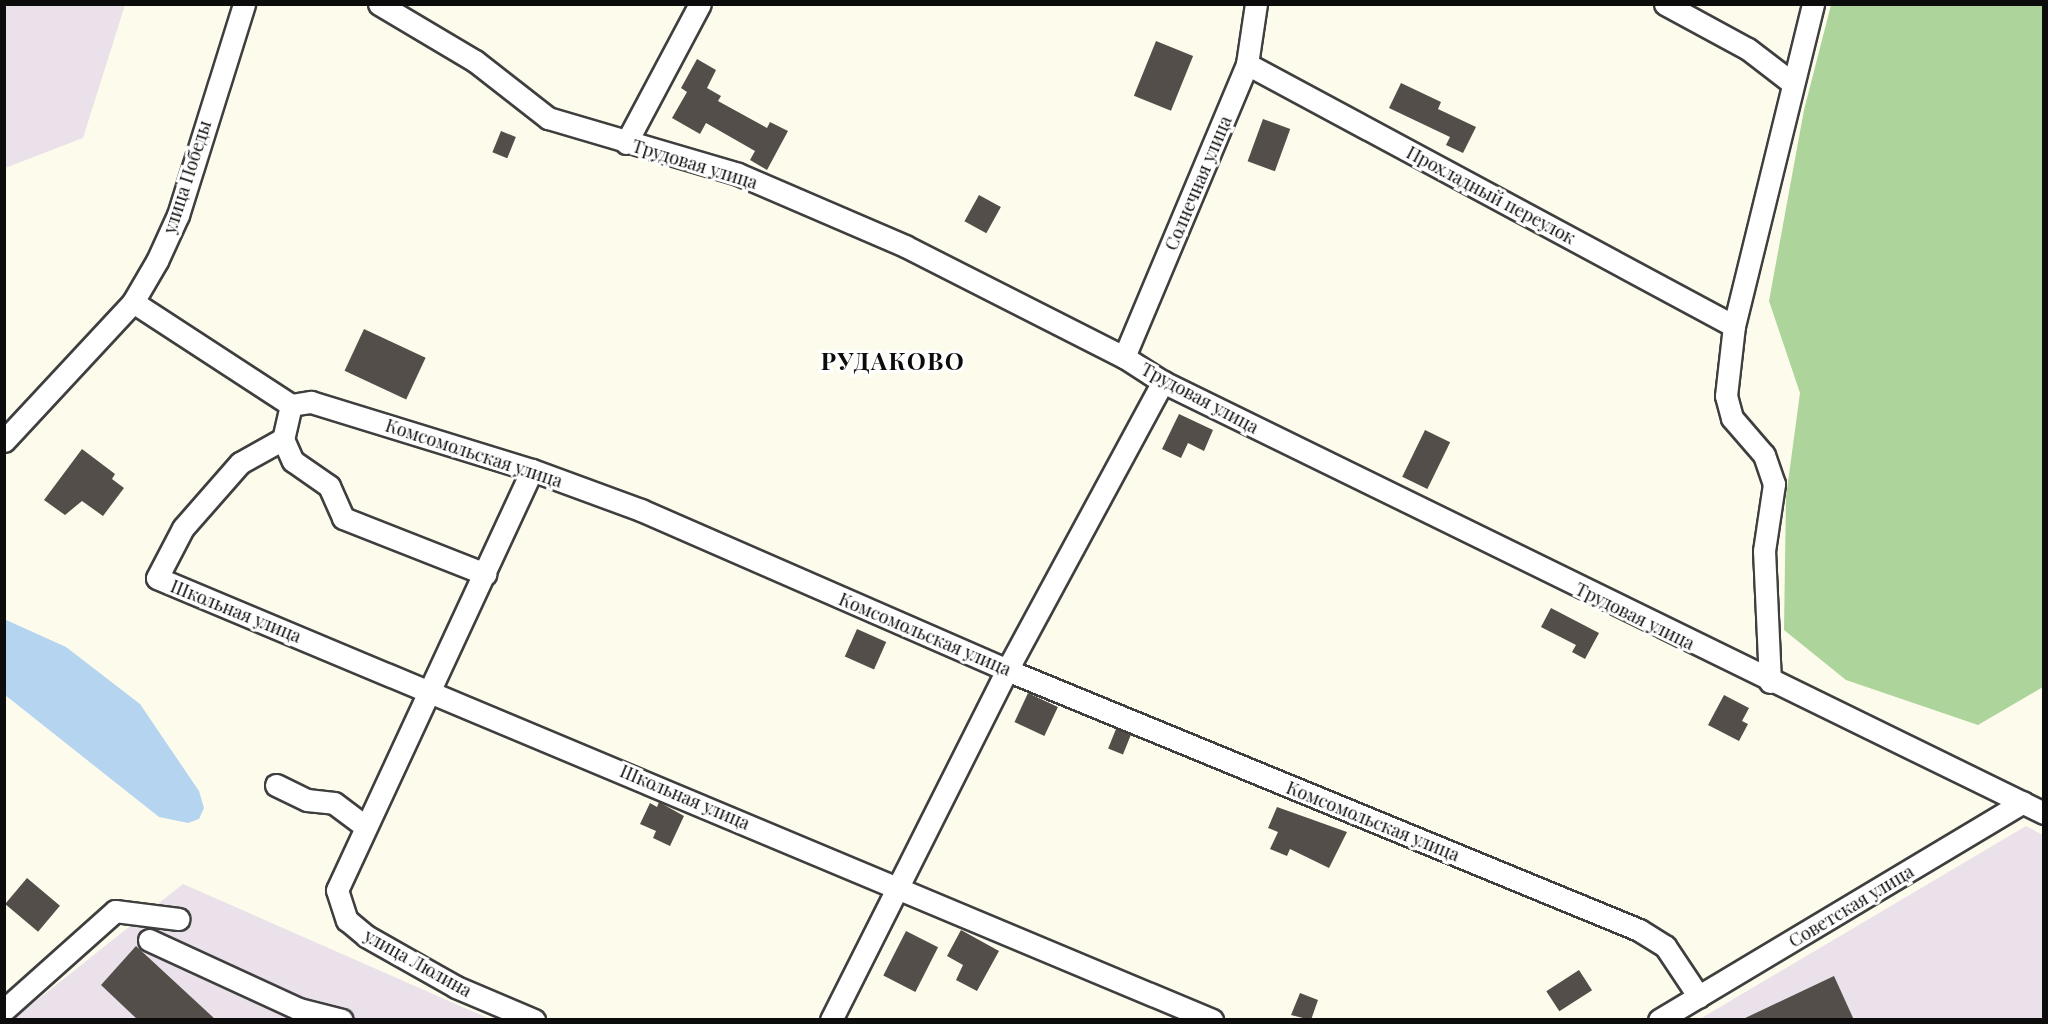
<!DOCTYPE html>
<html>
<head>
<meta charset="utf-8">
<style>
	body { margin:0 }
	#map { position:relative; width:2048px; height:1024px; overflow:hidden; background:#fdfcec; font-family:"Playfair Display",serif }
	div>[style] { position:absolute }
	.industrial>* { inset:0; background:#eae1ea }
	.forest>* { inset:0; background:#add49a }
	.water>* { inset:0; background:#b5d4f0 }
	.building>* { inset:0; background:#534e49; transform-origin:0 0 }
	.roads { filter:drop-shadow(2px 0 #3f3f3f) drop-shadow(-2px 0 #3f3f3f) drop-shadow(0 2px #3f3f3f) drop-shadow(0 -2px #3f3f3f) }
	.minor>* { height:21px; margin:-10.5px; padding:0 10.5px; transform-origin:10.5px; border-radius:10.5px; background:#fff }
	span { translate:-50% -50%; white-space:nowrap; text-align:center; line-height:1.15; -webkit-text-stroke:6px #fff; paint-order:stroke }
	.street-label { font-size:18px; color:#0c0c0c }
	.district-label { font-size:24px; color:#0c0c0c; font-weight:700; letter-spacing:1.5px }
	.frame { position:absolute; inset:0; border:6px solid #0c0c0c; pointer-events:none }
</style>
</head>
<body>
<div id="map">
	<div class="industrial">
		<div style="clip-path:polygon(5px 4px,125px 5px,83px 138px,5px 168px)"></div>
		<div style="clip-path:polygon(2026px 826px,2043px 835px,2043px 1019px,1698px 1020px)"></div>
		<div style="clip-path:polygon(183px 884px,490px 1019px,12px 1020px)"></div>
	</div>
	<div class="forest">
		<div style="clip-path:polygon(1831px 5px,2043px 5px,2043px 687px,1978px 725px,1846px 680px,1784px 630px,1786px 497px,1800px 393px,1769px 301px,1804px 110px)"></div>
	</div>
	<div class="water">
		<div style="clip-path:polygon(4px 619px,66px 647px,140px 704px,199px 791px,204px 808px,199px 819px,188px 823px,159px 817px,5px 695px)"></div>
	</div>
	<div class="building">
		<div style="left:1156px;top:41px;width:40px;height:59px;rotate:22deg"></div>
		<div style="clip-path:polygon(697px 59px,716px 70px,707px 88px,721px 96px,718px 101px,767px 128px,770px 122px,788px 131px,767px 170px,750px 160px,755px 151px,706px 123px,700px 134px,672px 118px,687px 92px,681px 88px)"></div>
		<div style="clip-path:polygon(1401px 83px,1441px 102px,1438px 109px,1476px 127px,1463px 153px,1446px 145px,1450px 137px,1389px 108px)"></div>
		<div style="left:1263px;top:119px;width:29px;height:45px;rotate:20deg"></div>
		<div style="left:501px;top:131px;width:16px;height:23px;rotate:22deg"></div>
		<div style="left:979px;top:195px;width:25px;height:30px;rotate:29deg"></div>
		<div style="left:364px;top:329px;width:68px;height:46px;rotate:25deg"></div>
		<div style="clip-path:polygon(1179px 414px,1213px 430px,1204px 451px,1188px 443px,1181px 458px,1162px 449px)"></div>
		<div style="left:1425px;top:430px;width:28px;height:52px;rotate:26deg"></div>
		<div style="clip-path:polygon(82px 449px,115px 474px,112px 479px,124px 488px,103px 516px,82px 501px,65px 515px,44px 500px)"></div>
		<div style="clip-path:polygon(1551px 608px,1599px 633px,1585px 659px,1572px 652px,1576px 645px,1541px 627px)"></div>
		<div style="left:857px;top:629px;width:32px;height:30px;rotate:24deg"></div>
		<div style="left:1028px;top:693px;width:33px;height:32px;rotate:25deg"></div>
		<div style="clip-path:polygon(1724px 695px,1749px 708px,1742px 721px,1748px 724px,1739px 741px,1708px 725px)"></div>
		<div style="left:1116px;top:729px;width:16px;height:21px;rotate:22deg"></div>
		<div style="clip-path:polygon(659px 802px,684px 816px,670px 846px,653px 838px,656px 831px,640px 824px,650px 803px,657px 807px)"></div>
		<div style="clip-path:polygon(1277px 807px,1347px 832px,1329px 868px,1290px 849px,1287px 856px,1270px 849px,1278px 832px,1268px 828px)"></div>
		<div style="left:27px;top:878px;width:43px;height:34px;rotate:40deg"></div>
		<div style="clip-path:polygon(961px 930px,999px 951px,977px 991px,956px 980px,963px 965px,947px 956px)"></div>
		<div style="left:906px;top:931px;width:36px;height:50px;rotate:27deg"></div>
		<div style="clip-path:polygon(136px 946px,216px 1020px,138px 1020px,101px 985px)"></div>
		<div style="left:1579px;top:970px;width:24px;height:39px;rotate:57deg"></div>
		<div style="clip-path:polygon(1834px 976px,1854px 1020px,1741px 1020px)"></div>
		<div style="clip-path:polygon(1300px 993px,1318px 1000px,1311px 1020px,1291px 1015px)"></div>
	</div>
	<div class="roads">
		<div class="minor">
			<div style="left:379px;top:4px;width:112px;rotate:30.7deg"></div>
			<div style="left:475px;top:61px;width:93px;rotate:38deg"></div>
			<div style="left:548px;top:118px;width:198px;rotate:16.4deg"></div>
			<div style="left:738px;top:174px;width:182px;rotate:23.3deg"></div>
			<div style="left:905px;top:246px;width:246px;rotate:26.9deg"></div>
			<div style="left:1124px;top:357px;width:46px;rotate:32.7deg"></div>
			<div style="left:1163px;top:382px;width:981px;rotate:26.07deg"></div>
			<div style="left:1665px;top:4px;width:94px;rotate:28.5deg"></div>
			<div style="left:1748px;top:49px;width:54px;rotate:37.5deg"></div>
			<div style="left:1247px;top:64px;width:553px;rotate:28.28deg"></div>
			<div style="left:626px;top:143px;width:157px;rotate:-62deg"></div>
			<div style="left:133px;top:302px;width:189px;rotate:33.1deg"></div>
			<div style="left:291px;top:405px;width:20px;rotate:-9deg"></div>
			<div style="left:311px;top:402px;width:231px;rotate:17.1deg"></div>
			<div style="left:532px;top:470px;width:116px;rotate:20.2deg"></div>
			<div style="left:641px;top:510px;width:399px;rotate:23.6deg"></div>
			<div style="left:1007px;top:670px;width:683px;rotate:22.36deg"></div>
			<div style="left:1639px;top:930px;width:31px;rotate:32deg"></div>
			<div style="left:1665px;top:946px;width:61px;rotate:56.3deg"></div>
			<div style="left:1124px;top:357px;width:318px;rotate:-67.2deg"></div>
			<div style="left:1247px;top:64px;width:61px;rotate:-81.5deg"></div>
			<div style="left:291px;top:405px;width:35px;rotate:103deg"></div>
			<div style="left:283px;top:439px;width:49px;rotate:150.8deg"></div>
			<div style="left:240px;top:463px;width:86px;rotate:131.2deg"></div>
			<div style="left:183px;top:528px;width:56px;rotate:117.5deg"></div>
			<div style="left:157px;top:578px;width:1144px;rotate:22.73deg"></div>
			<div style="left:283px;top:439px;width:24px;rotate:66deg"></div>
			<div style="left:293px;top:461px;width:44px;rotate:34.8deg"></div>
			<div style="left:329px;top:486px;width:35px;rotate:66deg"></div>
			<div style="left:343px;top:518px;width:153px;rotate:21.5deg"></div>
			<div style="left:4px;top:441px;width:190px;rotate:-47.1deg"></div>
			<div style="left:133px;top:302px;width:48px;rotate:-59.7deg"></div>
			<div style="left:157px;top:261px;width:51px;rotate:-65.5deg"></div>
			<div style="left:178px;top:215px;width:221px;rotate:-72.6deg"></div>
			<div style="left:532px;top:470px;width:463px;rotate:114.9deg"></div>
			<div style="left:337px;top:890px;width:32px;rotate:72deg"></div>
			<div style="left:347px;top:920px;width:25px;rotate:40deg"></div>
			<div style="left:366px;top:936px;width:103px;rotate:29.5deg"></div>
			<div style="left:456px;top:987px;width:85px;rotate:22.9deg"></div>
			<div style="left:1770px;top:682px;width:131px;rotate:-92.6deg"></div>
			<div style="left:1764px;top:551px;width:68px;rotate:-81.5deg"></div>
			<div style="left:1774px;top:484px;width:31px;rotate:-109deg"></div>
			<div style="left:1764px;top:455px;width:49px;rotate:-130.9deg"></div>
			<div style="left:1732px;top:418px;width:23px;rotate:-105deg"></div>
			<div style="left:1726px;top:396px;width:70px;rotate:-83.5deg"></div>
			<div style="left:1734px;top:326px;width:332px;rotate:-76.2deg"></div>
			<div style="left:276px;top:785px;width:34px;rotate:26deg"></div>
			<div style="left:307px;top:800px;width:27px;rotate:6deg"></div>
			<div style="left:334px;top:803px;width:39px;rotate:37deg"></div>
			<div style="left:149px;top:940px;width:165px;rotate:24.7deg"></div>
			<div style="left:299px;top:1009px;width:44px;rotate:14.3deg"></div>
			<div style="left:4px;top:1010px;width:149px;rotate:-41.7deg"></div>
			<div style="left:115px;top:911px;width:64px;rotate:7.2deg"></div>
			<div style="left:831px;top:1020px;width:392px;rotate:-63.3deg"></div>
			<div style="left:1007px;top:670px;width:328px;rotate:-61.6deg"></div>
			<div style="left:1659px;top:1020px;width:424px;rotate:-30.9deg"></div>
		</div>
	</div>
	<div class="street-label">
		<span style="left:695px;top:164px;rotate:17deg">Трудовая улица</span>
		<span style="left:187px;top:177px;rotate:-72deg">улица Победы</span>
		<span style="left:1198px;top:183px;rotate:-67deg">Солнечная улица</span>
		<span style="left:1491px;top:195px;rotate:28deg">Прохладный переулок</span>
		<span style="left:1200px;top:398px;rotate:28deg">Трудовая улица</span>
		<span style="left:474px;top:453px;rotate:18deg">Комсомольская улица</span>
		<span style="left:236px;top:611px;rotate:22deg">Школьная улица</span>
		<span style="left:1635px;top:616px;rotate:26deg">Трудовая улица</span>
		<span style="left:925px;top:634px;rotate:23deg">Комсомольская улица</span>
		<span style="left:685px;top:797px;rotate:23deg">Школьная улица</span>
		<span style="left:1373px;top:821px;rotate:22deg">Комсомольская улица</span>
		<span style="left:1851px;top:906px;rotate:-31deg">Советская улица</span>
		<span style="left:418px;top:963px;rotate:29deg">улица Люлина</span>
	</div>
	<div class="district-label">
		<span style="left:893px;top:361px">РУДАКОВО</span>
	</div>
	<div class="frame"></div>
</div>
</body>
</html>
